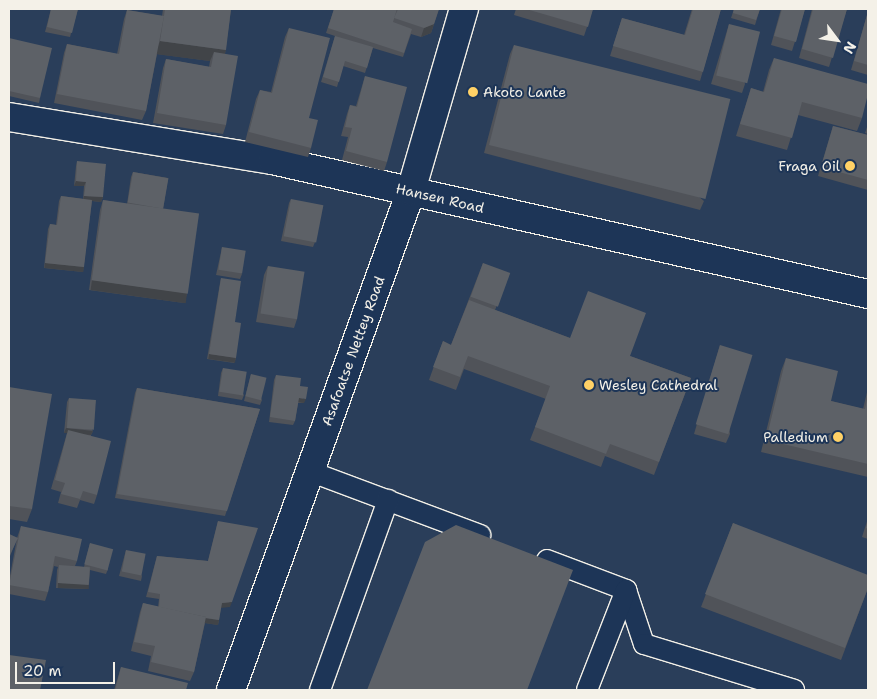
<!DOCTYPE html>
<html>
<head>
<meta charset="utf-8">
<style>
	body { margin:0 }
	#map { position:relative; width:877px; height:699px; overflow:hidden; background:#2a3e5a; font-family:"Shantell Sans",sans-serif }
	div>[style] { position:absolute }
	.roads { filter:drop-shadow(1px 0 #f4f1e8) drop-shadow(-1px 0 #f4f1e8) drop-shadow(0 1px #f4f1e8) drop-shadow(0 -1px #f4f1e8) }
	.service>* { height:20px; margin:-10px; padding:0 10px; transform-origin:10px; border-radius:10px; background:#1d3557 }
	.tertiary>* { height:28px; margin:-14px; padding:0 14px; transform-origin:14px; border-radius:14px; background:#1d3557 }
	.primary>* { height:28px; margin:-14px; padding:0 14px; transform-origin:14px; border-radius:14px; background:#1d3557 }
	.wall>* { inset:0; background:#505359 }
	.shaded-wall>* { inset:0; background:#414448; transform-origin:0 0 }
	.building>* { inset:0; background:#5d6167; transform-origin:0 0 }
	.dots>* { width:14px; height:14px; translate:-50% -50%; box-sizing:border-box; border:2px solid #1d3557; border-radius:50% }
	span { translate:-50% -50%; white-space:nowrap; text-align:center; line-height:1.15; -webkit-text-stroke:4px #1d3557; paint-order:stroke }
	.poi-label { font-size:14px; color:#f4f1e8 }
	.left { translate:0 -50%; text-align:left }
	.right { translate:-100% -50%; text-align:right }
	.street-label { font-size:14px; color:#f4f1e8 }
	.frame { position:absolute; inset:0; border:10px solid #f4f1e8; pointer-events:none }
	.north { position:absolute; left:812px; top:15px; width:50px; height:50px; -webkit-text-stroke:4px #1d3557; paint-order:stroke; rotate:121deg; font-size:14px; font-weight:700; line-height:20px; text-align:center; color:#f4f1e8 }
	.north::after { content:''; display:block; margin:auto; width:18px; height:22px; background:#f4f1e8; clip-path:polygon(50% 0,100% 100%,50% 72%,0 100%) }
	.scale { position:absolute; left:15px; top:662px; width:100px; height:22px; box-sizing:border-box; border:2px solid #f4f1e8; border-top:0; padding-left:6px; font-size:15px; line-height:18px; white-space:nowrap; color:#f4f1e8; -webkit-text-stroke:4px #1d3557; paint-order:stroke }
</style>
</head>
<body>
<div id="map">
	<div class="roads">
		<div class="service">
			<div style="left:309px;top:471px;width:183px;rotate:20.5deg"></div>
			<div style="left:547px;top:560px;width:85px;rotate:20.8deg"></div>
			<div style="left:626px;top:590px;width:57px;rotate:71.6deg"></div>
			<div style="left:644px;top:644px;width:157px;rotate:17deg"></div>
			<div style="left:320px;top:690px;width:202px;rotate:-70.3deg"></div>
			<div style="left:587px;top:690px;width:107px;rotate:-68.7deg"></div>
		</div>
		<div class="tertiary">
			<div style="left:9px;top:117px;width:266px;rotate:9.3deg"></div>
			<div style="left:272px;top:160px;width:611px;rotate:12.67deg"></div>
		</div>
		<div class="primary">
			<div style="left:231px;top:690px;width:530px;rotate:-70.16deg"></div>
			<div style="left:411px;top:191px;width:190px;rotate:-73.8deg"></div>
		</div>
	</div>
	<div class="wall">
		<div style="clip-path:polygon(51px 9px,78px 9px,70px 37px,45px 32px)"></div>
		<div style="clip-path:polygon(163px 9px,231px 9px,225px 54px,226px 125px,223px 134px,153px 123px,163px 68px,166px 59px,209px 67px,210px 61px,157px 54px,146px 111px,142px 120px,54px 103px,64px 53px,67px 44px,117px 54px,124px 19px,127px 10px,162px 16px)"></div>
		<div style="clip-path:polygon(334px 9px,439px 9px,431px 33px,421px 37px,411px 34px,403px 57px,373px 48px,365px 73px,343px 66px,337px 87px,321px 82px,335px 36px,326px 33px)"></div>
		<div style="clip-path:polygon(516px 9px,593px 9px,584px 36px,514px 15px)"></div>
		<div style="clip-path:polygon(692px 9px,721px 9px,700px 81px,610px 56px,622px 18px,684px 35px)"></div>
		<div style="clip-path:polygon(734px 9px,760px 9px,755px 25px,731px 18px)"></div>
		<div style="clip-path:polygon(781px 9px,805px 9px,792px 51px,771px 45px)"></div>
		<div style="clip-path:polygon(812px 9px,847px 9px,829px 67px,799px 58px)"></div>
		<div style="clip-path:polygon(867px 15px,868px 16px,868px 75px,851px 70px)"></div>
		<div style="clip-path:polygon(729px 24px,745px 84px,742px 93px,711px 84px)"></div>
		<div style="clip-path:polygon(289px 28px,309px 118px,311px 148px,308px 157px,245px 142px,256px 99px,260px 90px,271px 92px,285px 37px)"></div>
		<div style="clip-path:polygon(9px 38px,40px 98px,39px 103px,9px 96px)"></div>
		<div style="clip-path:polygon(514px 45px,704px 201px,700px 210px,484px 153px,510px 54px)"></div>
		<div style="clip-path:polygon(774px 58px,862px 118px,857px 131px,798px 115px,787px 150px,736px 136px,751px 88px,763px 92px,769px 70px)"></div>
		<div style="clip-path:polygon(365px 76px,387px 162px,384px 171px,342px 160px,348px 137px,341px 136px,347px 114px,350px 105px,356px 106px)"></div>
		<div style="clip-path:polygon(868px 124px,868px 134px,865px 133px)"></div>
		<div style="clip-path:polygon(833px 126px,868px 135px,868px 190px,818px 176px)"></div>
		<div style="clip-path:polygon(77px 161px,103px 197px,101px 202px,92px 201px,83px 272px,44px 268px,48px 229px,50px 224px,56px 225px,59px 201px,61px 196px,83px 199px,84px 186px,74px 186px,76px 166px)"></div>
		<div style="clip-path:polygon(133px 172px,168px 178px,163px 209px,187px 294px,184px 303px,89px 290px,100px 210px,103px 200px,127px 204px,131px 177px)"></div>
		<div style="clip-path:polygon(291px 199px,315px 242px,313px 247px,281px 241px,289px 203px)"></div>
		<div style="clip-path:polygon(222px 247px,242px 274px,240px 279px,216px 275px,221px 252px)"></div>
		<div style="clip-path:polygon(483px 263px,504px 288px,495px 310px,570px 338px,630px 356px,691px 378px,654px 475px,605px 456px,601px 467px,530px 440px,546px 399px,464px 369px,456px 390px,429px 380px,443px 341px,451px 345px)"></div>
		<div style="clip-path:polygon(268px 266px,297px 319px,294px 328px,256px 322px,264px 275px)"></div>
		<div style="clip-path:polygon(221px 278px,235px 322px,236px 358px,234px 363px,207px 359px,220px 283px)"></div>
		<div style="clip-path:polygon(720px 345px,730px 434px,726px 443px,694px 434px)"></div>
		<div style="clip-path:polygon(786px 358px,831px 401px,863px 409px,868px 388px,868px 477px,761px 452px,781px 371px)"></div>
		<div style="clip-path:polygon(223px 368px,244px 395px,242px 400px,218px 396px,221px 373px)"></div>
		<div style="clip-path:polygon(251px 374px,262px 400px,260px 405px,244px 401px)"></div>
		<div style="clip-path:polygon(276px 375px,300px 386px,304px 403px,298px 403px,295px 421px,293px 425px,269px 422px,274px 380px)"></div>
		<div style="clip-path:polygon(9px 387px,32px 509px,27px 522px,9px 519px)"></div>
		<div style="clip-path:polygon(137px 388px,260px 409px,225px 516px,115px 498px,135px 393px)"></div>
		<div style="clip-path:polygon(69px 398px,93px 431px,91px 435px,97px 495px,94px 504px,80px 500px,77px 508px,58px 503px,61px 492px,51px 489px,67px 433px,64px 433px,67px 402px)"></div>
		<div style="clip-path:polygon(868px 518px,868px 539px,862px 537px)"></div>
		<div style="clip-path:polygon(218px 521px,230px 607px,221px 607px,219px 620px,218px 625px,205px 623px,194px 672px,190px 681px,148px 671px,151px 656px,131px 651px,140px 612px,143px 603px,158px 607px,159px 599px,146px 597px,157px 556px,208px 561px)"></div>
		<div style="clip-path:polygon(733px 523px,868px 588px,841px 660px,701px 607px)"></div>
		<div style="clip-path:polygon(21px 526px,77px 561px,75px 566px,84px 567px,90px 543px,108px 569px,106px 574px,90px 570px,89px 584px,87px 589px,56px 588px,57px 570px,58px 567px,54px 566px,48px 592px,45px 601px,9px 594px,9px 581px,17px 538px,9px 559px,9px 534px,17px 538px)"></div>
		<div style="clip-path:polygon(126px 550px,142px 576px,141px 581px,119px 576px)"></div>
		<div style="clip-path:polygon(121px 667px,186px 690px,114px 690px)"></div>
	</div>
	<div class="shaded-wall">
		<div style="clip-path:polygon(434px 24px,431px 33px,421px 37px,424px 28px)"></div>
		<div style="clip-path:polygon(160px 41px,226px 50px,222px 63px,214px 52px,210px 61px,155px 54px)"></div>
		<div style="clip-path:polygon(76px 181px,86px 182px,84px 186px,74px 186px)"></div>
		<div style="clip-path:polygon(84px 196px,103px 197px,101px 202px,83px 200px)"></div>
		<div style="left:45px;top:263px;width:39px;height:5px;rotate:6deg"></div>
		<div style="left:92px;top:280px;width:96px;height:10px;rotate:8deg"></div>
		<div style="left:209px;top:354px;width:27px;height:5px;rotate:8deg"></div>
		<div style="clip-path:polygon(299px 398px,306px 399px,304px 403px,297px 402px)"></div>
		<div style="clip-path:polygon(66px 428px,93px 431px,91px 435px,64px 433px)"></div>
		<div style="left:58px;top:583px;width:31px;height:5px;rotate:2deg"></div>
		<div style="clip-path:polygon(232px 602px,230px 607px,220px 608px,222px 603px)"></div>
		<div style="clip-path:polygon(158px 612px,219px 620px,218px 625px,156px 616px)"></div>
	</div>
	<div class="building">
		<div style="clip-path:polygon(51px 9px,78px 9px,72px 33px,47px 27px)"></div>
		<div style="clip-path:polygon(165px 9px,231px 9px,226px 50px,160px 41px)"></div>
		<div style="clip-path:polygon(334px 9px,397px 9px,393px 22px,412px 29px,404px 53px,328px 28px)"></div>
		<div style="clip-path:polygon(398px 9px,439px 9px,434px 24px,424px 28px,394px 18px)"></div>
		<div style="clip-path:polygon(526px 9px,593px 9px,588px 27px)"></div>
		<div style="clip-path:polygon(693px 9px,721px 9px,703px 72px,613px 46px,622px 18px,685px 35px)"></div>
		<div style="clip-path:polygon(734px 9px,760px 9px,756px 20px,733px 13px)"></div>
		<div style="clip-path:polygon(782px 9px,805px 9px,796px 42px,774px 36px)"></div>
		<div style="clip-path:polygon(813px 9px,847px 9px,833px 58px,802px 49px)"></div>
		<div style="clip-path:polygon(127px 10px,164px 16px,146px 111px,57px 94px,67px 44px,119px 54px)"></div>
		<div style="clip-path:polygon(867px 15px,868px 16px,868px 65px,854px 61px)"></div>
		<div style="left:729px;top:24px;width:32px;height:53px;rotate:14deg"></div>
		<div style="clip-path:polygon(289px 28px,330px 38px,309px 118px,318px 120px,311px 148px,249px 132px,260px 90px,272px 93px)"></div>
		<div style="clip-path:polygon(335px 36px,373px 47px,367px 68px,345px 61px,339px 82px,323px 77px)"></div>
		<div style="clip-path:polygon(9px 38px,52px 48px,40px 98px,9px 91px)"></div>
		<div style="left:514px;top:45px;width:223px;height:103px;rotate:14deg"></div>
		<div style="clip-path:polygon(214px 52px,238px 56px,226px 125px,157px 113px,166px 59px,211px 67px)"></div>
		<div style="clip-path:polygon(774px 58px,868px 84px,868px 94px,862px 118px,802px 102px,792px 138px,740px 124px,751px 88px,764px 92px)"></div>
		<div style="clip-path:polygon(365px 76px,407px 87px,387px 162px,346px 151px,352px 128px,345px 127px,350px 105px,357px 107px)"></div>
		<div style="clip-path:polygon(833px 126px,868px 135px,868px 180px,821px 167px)"></div>
		<div style="clip-path:polygon(77px 161px,106px 164px,103px 197px,84px 196px,86px 182px,76px 181px)"></div>
		<div style="left:133px;top:172px;width:36px;height:31px;rotate:10deg"></div>
		<div style="clip-path:polygon(61px 196px,92px 200px,84px 267px,45px 263px,50px 224px,57px 225px)"></div>
		<div style="left:291px;top:199px;width:33px;height:38px;rotate:11deg"></div>
		<div style="left:103px;top:200px;width:97px;height:81px;rotate:8deg"></div>
		<div style="left:222px;top:247px;width:24px;height:23px;rotate:9deg"></div>
		<div style="left:483px;top:263px;width:29px;height:36px;rotate:20deg"></div>
		<div style="left:268px;top:266px;width:37px;height:48px;rotate:9deg"></div>
		<div style="clip-path:polygon(221px 278px,241px 281px,235px 322px,241px 323px,236px 358px,209px 354px)"></div>
		<div style="clip-path:polygon(588px 291px,646px 313px,630px 356px,691px 378px,659px 462px,610px 444px,606px 454px,535px 427px,550px 386px,468px 356px,460px 377px,433px 367px,443px 341px,451px 345px,469px 300px,570px 338px)"></div>
		<div style="left:720px;top:345px;width:34px;height:83px;rotate:17deg"></div>
		<div style="clip-path:polygon(786px 358px,838px 371px,831px 401px,865px 409px,868px 394px,868px 464px,766px 440px)"></div>
		<div style="left:223px;top:368px;width:24px;height:24px;rotate:9deg"></div>
		<div style="left:251px;top:374px;width:16px;height:23px;rotate:14deg"></div>
		<div style="clip-path:polygon(276px 375px,301px 378px,300px 386px,308px 387px,306px 399px,299px 398px,295px 421px,270px 417px)"></div>
		<div style="clip-path:polygon(9px 387px,52px 394px,32px 509px,9px 506px)"></div>
		<div style="clip-path:polygon(137px 388px,260px 409px,227px 511px,117px 494px)"></div>
		<div style="left:69px;top:398px;width:27px;height:30px;rotate:4deg"></div>
		<div style="clip-path:polygon(68px 430px,111px 441px,97px 495px,83px 491px,80px 499px,61px 494px,65px 483px,55px 480px)"></div>
		<div style="clip-path:polygon(868px 520px,868px 529px,866px 528px)"></div>
		<div style="clip-path:polygon(218px 521px,258px 528px,232px 602px,222px 603px,219px 620px,206px 618px,206px 617px,159px 607px,160px 594px,148px 592px,157px 556px,208px 561px)"></div>
		<div style="clip-path:polygon(733px 523px,868px 575px,868px 588px,845px 648px,705px 594px)"></div>
		<div style="clip-path:polygon(456px 525px,573px 570px,527px 690px,367px 690px,425px 542px)"></div>
		<div style="clip-path:polygon(21px 526px,82px 539px,77px 561px,55px 556px,48px 592px,9px 585px)"></div>
		<div style="clip-path:polygon(9px 534px,18px 538px,9px 557px)"></div>
		<div style="left:90px;top:543px;width:24px;height:22px;rotate:15deg"></div>
		<div style="left:126px;top:550px;width:20px;height:22px;rotate:11deg"></div>
		<div style="left:59px;top:565px;width:31px;height:18px;rotate:4deg"></div>
		<div style="clip-path:polygon(143px 603px,206px 617px,194px 672px,151px 662px,155px 646px,134px 642px)"></div>
		<div style="clip-path:polygon(9px 655px,46px 660px,40px 690px,9px 690px)"></div>
		<div style="clip-path:polygon(121px 667px,188px 683px,186px 690px,115px 690px)"></div>
	</div>
	<div class="dots">
		<div style="left:473px;top:92px;background:#ffd166"></div>
		<div style="left:850px;top:166px;background:#ffd166"></div>
		<div style="left:589px;top:385px;background:#ffd166"></div>
		<div style="left:838px;top:437px;background:#ffd166"></div>
	</div>
	<div class="poi-label">
		<span class="left" style="left:483px;top:92px">Akoto Lante</span>
		<span class="right" style="left:840px;top:166px">Fraga Oil</span>
		<span class="left" style="left:599px;top:385px">Wesley Cathedral</span>
		<span class="right" style="left:828px;top:437px">Palledium</span>
	</div>
	<div class="street-label">
		<span style="left:440px;top:198px;rotate:13deg">Hansen Road</span>
		<span style="left:353px;top:351px;rotate:-70deg">Asafoatse Nettey Road</span>
	</div>
	<div class="frame"></div>
	<div class="north">N</div>
	<div class="scale">20 m</div>
</div>
</body>
</html>
